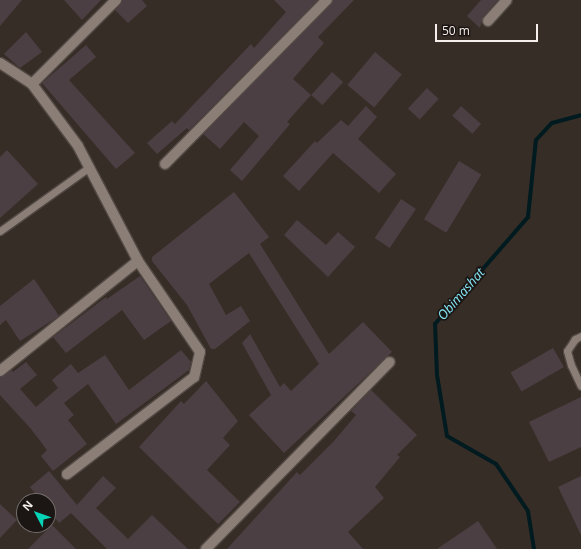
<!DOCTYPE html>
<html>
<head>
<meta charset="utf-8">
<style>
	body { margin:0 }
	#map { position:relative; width:581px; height:549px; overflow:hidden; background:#372d27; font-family:"Open Sans",sans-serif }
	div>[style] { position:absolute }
	.stream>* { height:4px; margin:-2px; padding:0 2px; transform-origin:2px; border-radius:2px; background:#001b1f }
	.building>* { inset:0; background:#4c3f43; transform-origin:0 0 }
	.roads { filter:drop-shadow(1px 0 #524944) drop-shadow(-1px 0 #524944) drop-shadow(0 1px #524944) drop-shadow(0 -1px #524944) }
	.service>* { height:7px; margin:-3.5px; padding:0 3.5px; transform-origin:3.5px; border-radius:3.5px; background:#8b7e77 }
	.minor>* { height:10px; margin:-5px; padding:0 5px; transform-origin:5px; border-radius:5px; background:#8b7e77 }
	span { translate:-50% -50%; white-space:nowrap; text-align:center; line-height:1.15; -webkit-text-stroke:3.5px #1b1614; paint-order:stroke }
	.water-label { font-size:13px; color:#85e7f7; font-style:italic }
	.north { position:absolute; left:16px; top:493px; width:40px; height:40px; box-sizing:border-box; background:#1b1614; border:1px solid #726c6a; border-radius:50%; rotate:311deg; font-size:11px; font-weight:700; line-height:16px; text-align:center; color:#f5eeea }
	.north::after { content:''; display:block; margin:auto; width:14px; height:18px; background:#05d5b6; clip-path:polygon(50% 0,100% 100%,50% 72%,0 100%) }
	.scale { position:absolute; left:435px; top:24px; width:103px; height:18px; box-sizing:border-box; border:2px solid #f5eeea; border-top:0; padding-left:5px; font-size:12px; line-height:14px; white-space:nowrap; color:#f5eeea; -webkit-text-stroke:3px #1b1614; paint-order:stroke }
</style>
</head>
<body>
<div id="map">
	<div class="stream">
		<div style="left:534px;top:549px;width:38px;rotate:-99deg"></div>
		<div style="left:528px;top:511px;width:57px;rotate:-124.2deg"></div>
		<div style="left:496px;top:464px;width:56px;rotate:-150.3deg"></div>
		<div style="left:447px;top:436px;width:62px;rotate:-99.3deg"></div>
		<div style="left:437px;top:375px;width:51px;rotate:-92.2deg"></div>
		<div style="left:435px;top:324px;width:142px;rotate:-49deg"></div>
		<div style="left:528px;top:217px;width:77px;rotate:-84.1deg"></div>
		<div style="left:536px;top:140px;width:23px;rotate:-47deg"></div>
		<div style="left:552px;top:123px;width:30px;rotate:-15deg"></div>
	</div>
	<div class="building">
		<div style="clip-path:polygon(0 0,22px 0,0 26px)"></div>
		<div style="clip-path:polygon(64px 0,101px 0,82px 20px)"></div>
		<div style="clip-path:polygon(122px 0,142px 0,147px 6px,128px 23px,115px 10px)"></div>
		<div style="clip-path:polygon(274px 0,318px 0,189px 130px,187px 128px,157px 154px,147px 143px,172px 121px,175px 124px,251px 44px,254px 48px,286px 12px)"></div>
		<div style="clip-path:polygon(333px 0,354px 0,318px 37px,324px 43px,293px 79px,311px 95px,287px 122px,290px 124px,242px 181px,230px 170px,259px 136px,244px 122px,220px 149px,203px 134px)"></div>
		<div style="clip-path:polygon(481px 0,498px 0,483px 17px,480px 28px,467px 16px)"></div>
		<div style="clip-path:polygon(26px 32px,42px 52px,20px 68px,4px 54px)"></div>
		<div style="clip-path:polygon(86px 45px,96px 57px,69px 80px,135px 153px,116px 169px,42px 83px)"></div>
		<div style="left:375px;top:52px;width:35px;height:43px;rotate:40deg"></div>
		<div style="left:332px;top:72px;width:15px;height:31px;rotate:42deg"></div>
		<div style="left:427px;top:88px;width:16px;height:28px;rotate:43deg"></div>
		<div style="clip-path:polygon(366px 106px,377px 117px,358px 139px,396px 174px,379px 193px,333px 153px,299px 191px,283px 176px,315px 141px,317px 143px,341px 120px,348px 126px)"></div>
		<div style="left:461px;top:106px;width:27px;height:13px;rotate:42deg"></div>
		<div style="clip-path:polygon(7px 150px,38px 184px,0 218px,0 157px)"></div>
		<div style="left:459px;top:161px;width:26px;height:68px;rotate:31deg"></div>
		<div style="clip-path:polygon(234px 192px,269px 237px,260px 244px,329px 354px,363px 322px,392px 352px,284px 453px,249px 415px,271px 395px,242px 343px,250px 334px,280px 387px,284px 383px,291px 391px,319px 364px,249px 253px,209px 284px,226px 315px,241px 306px,250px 321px,215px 349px,211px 349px,187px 305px,152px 261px,152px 257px)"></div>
		<div style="left:401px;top:199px;width:18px;height:47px;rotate:34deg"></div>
		<div style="clip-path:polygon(297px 220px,326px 245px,338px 232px,355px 247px,328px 277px,284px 235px)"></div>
		<div style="clip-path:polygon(140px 276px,171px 321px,144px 340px,122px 310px,66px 353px,53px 337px,106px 297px,107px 299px)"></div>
		<div style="clip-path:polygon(34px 279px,59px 316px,20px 341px,6px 320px,0 325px,0 306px)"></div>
		<div style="left:553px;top:348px;width:22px;height:49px;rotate:60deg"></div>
		<div style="clip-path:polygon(181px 350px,191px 362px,189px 370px,116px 424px,88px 384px,64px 403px,74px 415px,68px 420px,87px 444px,53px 471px,41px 456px,47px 450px,31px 429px,0 395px,0 377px,12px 370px,13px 372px,26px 362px,37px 375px,20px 389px,36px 407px,58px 388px,52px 380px,71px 364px,78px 373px,105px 355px,129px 390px)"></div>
		<div style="clip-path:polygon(206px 381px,238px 421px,223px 438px,230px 445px,207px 470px,240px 502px,218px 524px,139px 447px,181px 401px,184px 404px)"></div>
		<div style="clip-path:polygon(371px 390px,417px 435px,397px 455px,400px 457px,375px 487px,384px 498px,348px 532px,363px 549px,227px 549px,297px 472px,300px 475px,334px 441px,356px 415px,351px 411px)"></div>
		<div style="clip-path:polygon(581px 397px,581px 447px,549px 462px,529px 422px)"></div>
		<div style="clip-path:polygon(49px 471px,77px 505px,103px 476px,116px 488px,96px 508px,128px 539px,152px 515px,188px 549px,107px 549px,71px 513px,59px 523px,48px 509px,48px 501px,41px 501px,30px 487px)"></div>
		<div style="clip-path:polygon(581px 476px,581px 535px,558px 487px)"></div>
		<div style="clip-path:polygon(0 504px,17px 520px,0 538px)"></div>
		<div style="clip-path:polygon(478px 521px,497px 549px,437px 549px)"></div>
		<div style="clip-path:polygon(52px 525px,76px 549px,28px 549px)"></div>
	</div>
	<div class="roads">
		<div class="service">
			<div style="left:0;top:231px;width:108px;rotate:-35.6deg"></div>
			<div style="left:581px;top:336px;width:7px;rotate:153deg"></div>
			<div style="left:575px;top:339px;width:14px;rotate:124deg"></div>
			<div style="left:567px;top:351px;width:15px;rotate:74deg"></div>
			<div style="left:571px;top:365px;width:23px;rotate:65deg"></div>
		</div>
		<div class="minor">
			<div style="left:488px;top:21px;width:28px;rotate:-48deg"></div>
			<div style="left:0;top:63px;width:38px;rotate:33deg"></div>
			<div style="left:32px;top:84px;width:77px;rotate:53.4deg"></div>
			<div style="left:78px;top:146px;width:130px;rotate:62.4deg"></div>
			<div style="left:138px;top:261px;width:110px;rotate:55.7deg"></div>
			<div style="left:200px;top:352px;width:26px;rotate:103deg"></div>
			<div style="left:194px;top:377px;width:160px;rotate:142.6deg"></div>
			<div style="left:32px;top:84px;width:119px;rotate:-45deg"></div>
			<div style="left:165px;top:164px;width:231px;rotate:-45.4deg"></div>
			<div style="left:0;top:371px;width:176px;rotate:-38.6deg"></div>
			<div style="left:206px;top:549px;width:262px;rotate:-45.5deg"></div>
		</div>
	</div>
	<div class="water-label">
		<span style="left:461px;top:294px;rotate:-49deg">Obimashat</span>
	</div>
	<div class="north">N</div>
	<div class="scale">50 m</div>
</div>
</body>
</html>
